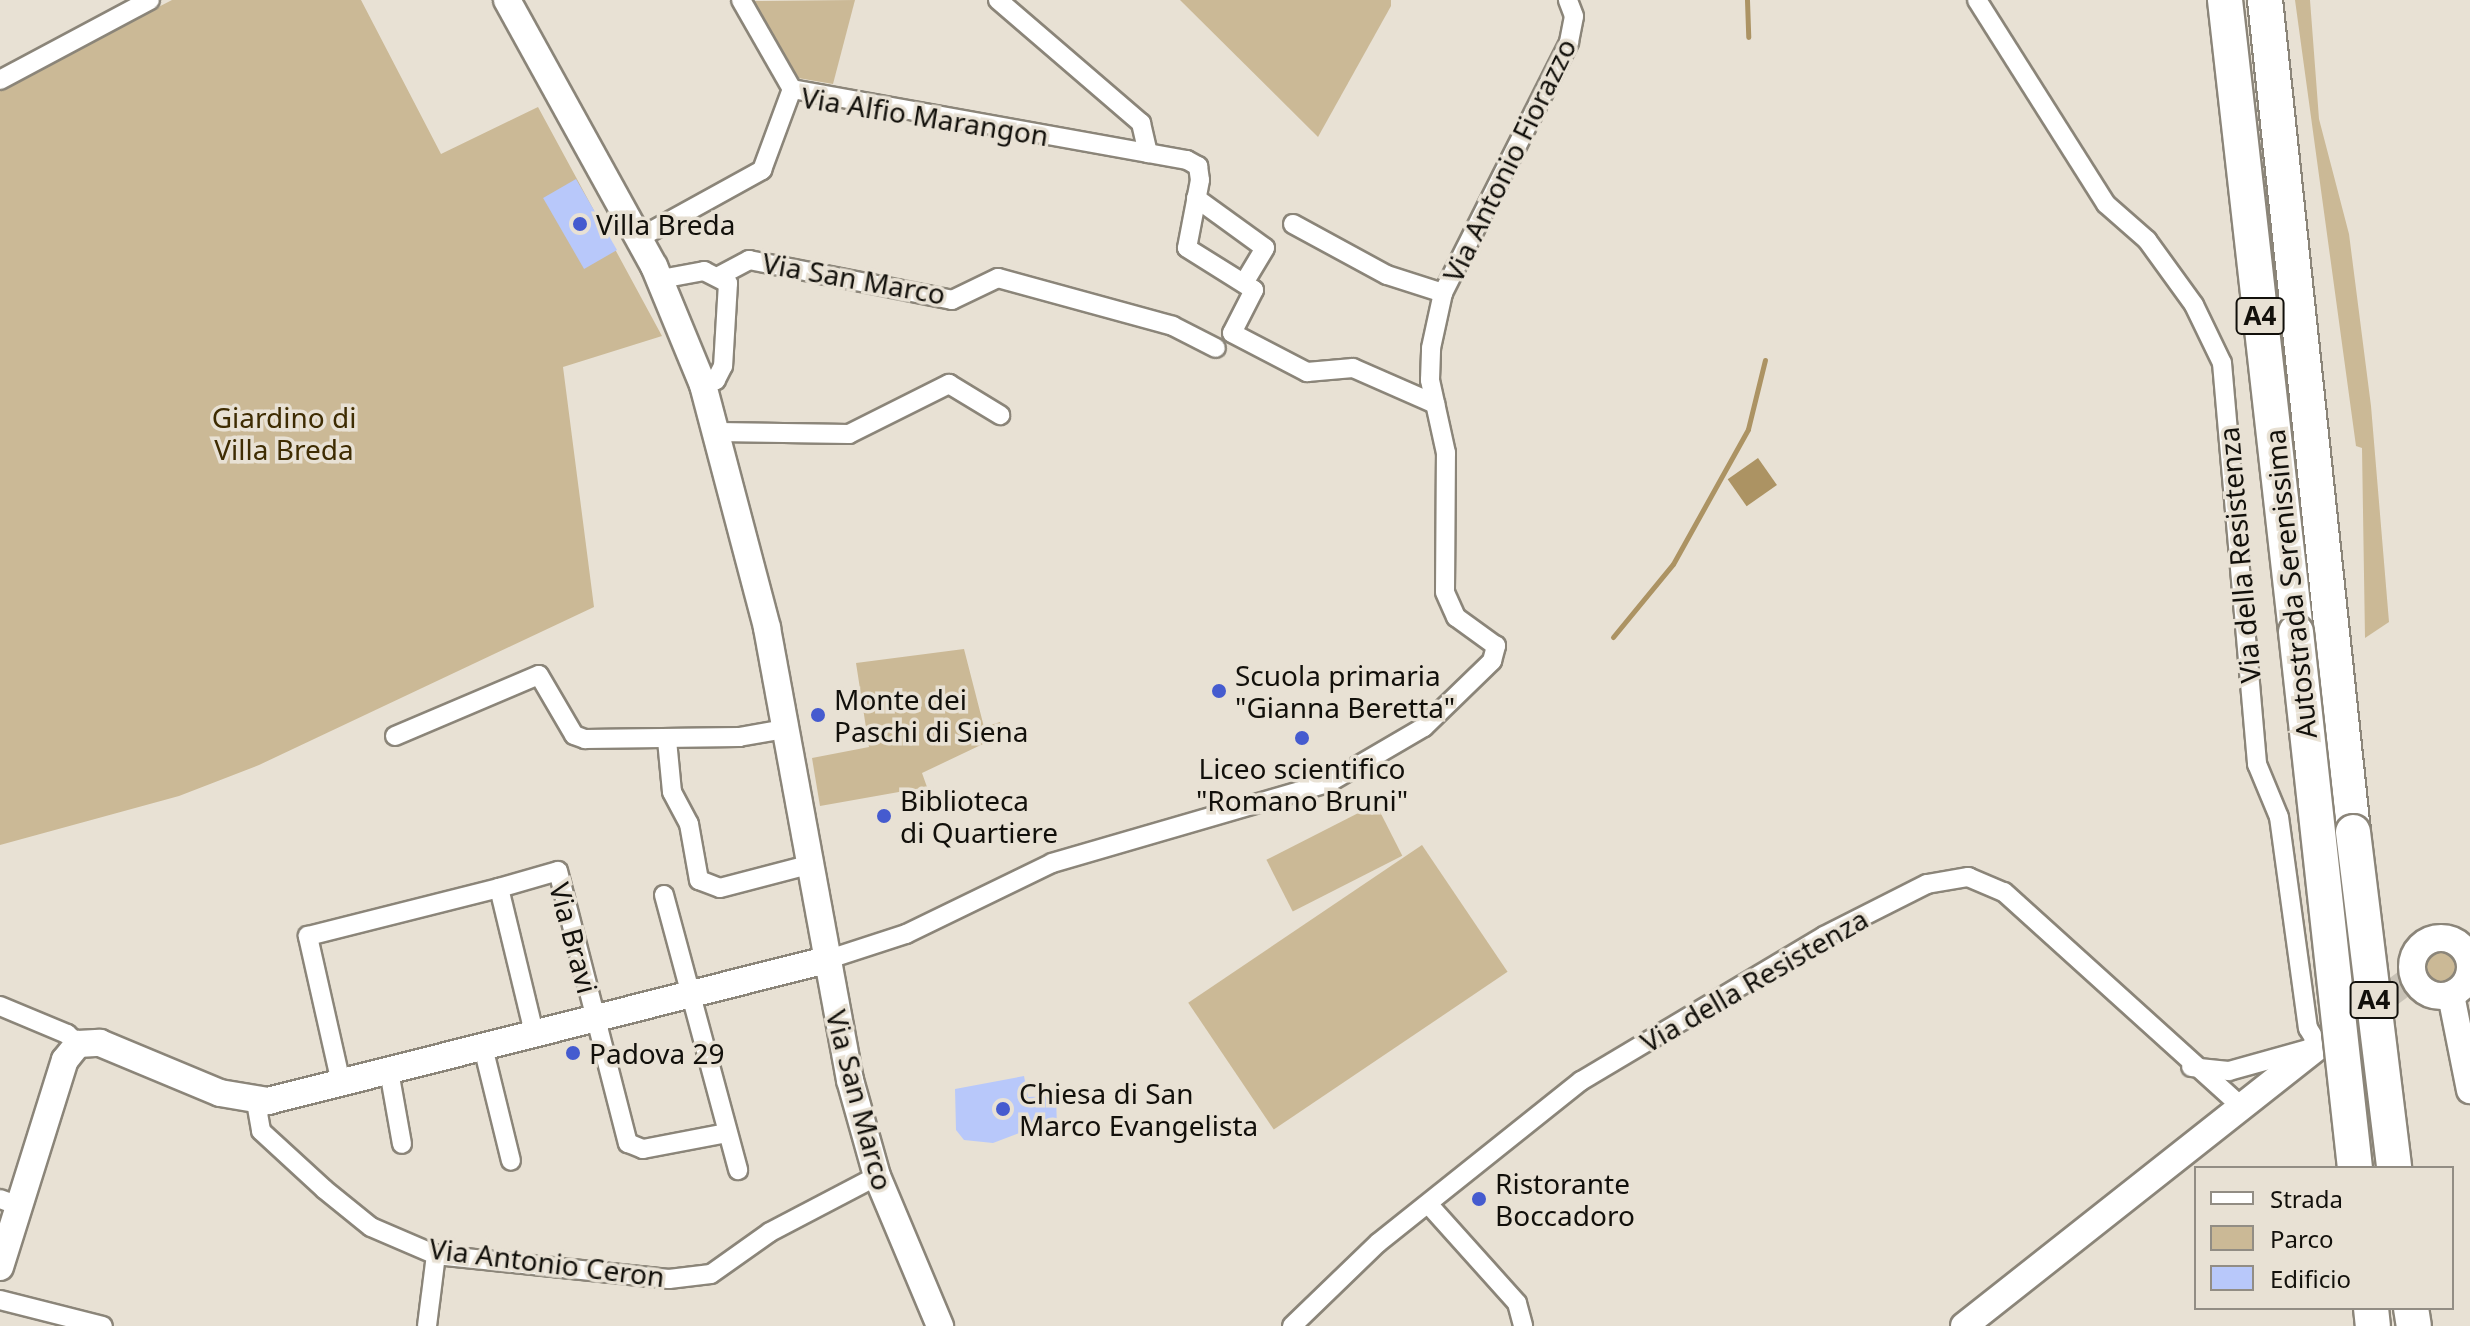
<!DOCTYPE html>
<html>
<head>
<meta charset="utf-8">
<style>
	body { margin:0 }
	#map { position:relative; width:2470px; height:1326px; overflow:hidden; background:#e8e1d4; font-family:"Noto Sans",sans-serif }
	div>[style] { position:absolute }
	.green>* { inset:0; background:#cbb996; transform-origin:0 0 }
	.round { border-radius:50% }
	.water>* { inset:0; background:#ac9363; transform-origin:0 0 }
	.stream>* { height:5px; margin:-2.5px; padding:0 2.5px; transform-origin:2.5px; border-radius:2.5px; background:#ac9363 }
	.building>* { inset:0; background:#b8c8fa; transform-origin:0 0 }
	.secondary-tunnel>* { height:26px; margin-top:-13px; transform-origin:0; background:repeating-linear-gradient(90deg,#c8c2b6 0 26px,transparent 0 39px) }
	.roads { filter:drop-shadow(2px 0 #8b8579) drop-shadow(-2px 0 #8b8579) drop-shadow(0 2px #8b8579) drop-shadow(0 -2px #8b8579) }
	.street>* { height:18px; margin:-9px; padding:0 9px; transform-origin:9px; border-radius:9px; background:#fff }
	.secondary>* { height:26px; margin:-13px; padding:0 13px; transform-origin:13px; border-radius:13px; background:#fff }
	.secondary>.ring { margin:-13px; padding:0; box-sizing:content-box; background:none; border:26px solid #fff; border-radius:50% }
	.highway>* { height:34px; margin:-17px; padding:0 17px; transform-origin:17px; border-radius:17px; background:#fff }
	.bridges { filter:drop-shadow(2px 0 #8b8579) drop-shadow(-2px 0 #8b8579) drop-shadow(0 2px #8b8579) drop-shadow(0 -2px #8b8579) }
	.highway-bridge>* { height:34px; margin:-17px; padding:0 17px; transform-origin:17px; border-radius:17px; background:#fff }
	.dots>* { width:22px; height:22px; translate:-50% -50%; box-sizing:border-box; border:4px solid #e8e1d4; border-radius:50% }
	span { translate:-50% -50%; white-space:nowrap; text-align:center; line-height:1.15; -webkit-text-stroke:7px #e8e1d4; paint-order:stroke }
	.shield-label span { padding:2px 6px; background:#e8e1d4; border:2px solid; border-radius:6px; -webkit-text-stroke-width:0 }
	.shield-label { font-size:26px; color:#12100b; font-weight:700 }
	.street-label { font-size:28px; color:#12100b }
	.poi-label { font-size:28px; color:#12100b }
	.left { translate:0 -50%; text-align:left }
	.park-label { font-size:28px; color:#3e2c02 }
	.legend { position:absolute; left:2194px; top:1166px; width:260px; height:144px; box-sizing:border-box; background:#e8e1d4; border:2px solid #928d84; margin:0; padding:10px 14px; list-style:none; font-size:24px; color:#12100b }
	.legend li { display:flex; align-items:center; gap:16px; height:40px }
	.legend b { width:40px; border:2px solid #928d84 }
</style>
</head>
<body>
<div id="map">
	<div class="green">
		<div style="clip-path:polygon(172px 0,361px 0,441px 154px,538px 107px,662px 336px,563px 367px,594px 607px,259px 765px,179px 796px,0 845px,0 89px)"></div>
		<div style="clip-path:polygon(855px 0,833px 84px,798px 78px,753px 1px)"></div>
		<div style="clip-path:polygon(1180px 0,1391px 0,1391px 6px,1318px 137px)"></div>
		<div style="clip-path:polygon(2295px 0,2310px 0,2319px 119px,2349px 234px,2371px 406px,2389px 622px,2365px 638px,2362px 448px,2356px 446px)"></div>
		<div style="clip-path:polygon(964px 649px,984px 727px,1000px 722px,1004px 734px,922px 773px,927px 787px,820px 806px,812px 758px,869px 747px,856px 663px)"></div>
		<div style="left:1376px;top:804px;width:58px;height:123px;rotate:63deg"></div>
		<div style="left:1422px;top:845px;width:153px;height:282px;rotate:56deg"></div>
		<div class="round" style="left:2424px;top:952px;width:32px;height:32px"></div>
	</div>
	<div class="water">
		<div style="left:1758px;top:458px;width:33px;height:37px;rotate:55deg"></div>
	</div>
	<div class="stream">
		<div style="left:1747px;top:0;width:37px;rotate:88deg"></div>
		<div style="left:1613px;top:637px;width:94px;rotate:-50.6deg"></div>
		<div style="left:1673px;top:564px;width:154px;rotate:-60.9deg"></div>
		<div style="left:1748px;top:429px;width:71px;rotate:-76.2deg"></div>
	</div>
	<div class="building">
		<div style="left:576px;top:179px;width:82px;height:38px;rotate:60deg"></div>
		<div style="clip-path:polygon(1024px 1076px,1028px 1097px,1056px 1096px,1057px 1128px,1026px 1137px,1027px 1130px,993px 1143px,964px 1140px,956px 1130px,955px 1089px)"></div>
	</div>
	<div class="secondary-tunnel">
		<div style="left:2327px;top:1040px;width:97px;rotate:-36.2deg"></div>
	</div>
	<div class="roads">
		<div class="street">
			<div style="left:741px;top:0;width:103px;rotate:60.2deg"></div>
			<div style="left:998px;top:0;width:189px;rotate:40.7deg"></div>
			<div style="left:1141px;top:123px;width:31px;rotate:77deg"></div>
			<div style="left:1977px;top:0;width:241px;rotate:57.7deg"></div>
			<div style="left:2106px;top:204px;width:55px;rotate:41.3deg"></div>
			<div style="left:2147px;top:240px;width:80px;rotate:54.1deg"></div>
			<div style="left:2194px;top:305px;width:64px;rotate:64.2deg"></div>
			<div style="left:2222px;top:363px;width:403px;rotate:85deg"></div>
			<div style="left:2257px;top:764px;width:57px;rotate:67.5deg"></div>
			<div style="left:2279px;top:817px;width:213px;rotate:82.2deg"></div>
			<div style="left:2308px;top:1028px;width:21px;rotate:59deg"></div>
			<div style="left:2319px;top:1046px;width:93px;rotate:164.5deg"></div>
			<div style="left:2229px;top:1071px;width:38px;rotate:-174deg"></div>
			<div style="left:0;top:80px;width:170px;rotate:-28.1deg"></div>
			<div style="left:1196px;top:198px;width:85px;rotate:35.9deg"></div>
			<div style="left:1265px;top:248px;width:41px;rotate:121deg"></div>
			<div style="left:1293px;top:224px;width:107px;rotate:28.5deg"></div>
			<div style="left:1387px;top:275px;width:59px;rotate:17.8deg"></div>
			<div style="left:639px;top:238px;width:141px;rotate:-28.9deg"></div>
			<div style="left:762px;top:170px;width:86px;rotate:-69.7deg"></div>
			<div style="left:792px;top:89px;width:401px;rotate:10.2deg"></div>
			<div style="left:1187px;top:160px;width:13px;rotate:29deg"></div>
			<div style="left:1198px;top:166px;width:14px;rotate:82deg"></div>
			<div style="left:1200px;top:180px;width:69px;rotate:100.8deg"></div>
			<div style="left:1187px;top:248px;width:79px;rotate:32.1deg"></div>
			<div style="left:1254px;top:290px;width:48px;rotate:117.1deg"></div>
			<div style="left:1232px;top:333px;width:85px;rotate:27.5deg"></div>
			<div style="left:1307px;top:372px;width:46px;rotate:-5deg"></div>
			<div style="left:1353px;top:368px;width:90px;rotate:23.7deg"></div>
			<div style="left:721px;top:275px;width:32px;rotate:-28deg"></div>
			<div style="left:749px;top:260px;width:207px;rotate:11.1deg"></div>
			<div style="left:952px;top:300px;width:51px;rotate:-25.6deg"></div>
			<div style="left:998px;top:278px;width:181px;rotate:15.3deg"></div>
			<div style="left:1173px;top:326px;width:48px;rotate:27.1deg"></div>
			<div style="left:661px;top:279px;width:44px;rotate:-10.5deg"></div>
			<div style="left:704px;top:271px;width:27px;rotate:27deg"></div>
			<div style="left:728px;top:283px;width:83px;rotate:93.4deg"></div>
			<div style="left:723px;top:366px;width:16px;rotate:117deg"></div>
			<div style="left:716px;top:380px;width:14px;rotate:159deg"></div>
			<div style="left:718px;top:432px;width:131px;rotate:0.9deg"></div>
			<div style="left:849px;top:434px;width:112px;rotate:-26.6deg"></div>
			<div style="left:949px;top:384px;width:60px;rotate:31.3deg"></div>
			<div style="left:395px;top:736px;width:156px;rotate:-23deg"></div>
			<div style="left:539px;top:675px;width:69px;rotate:59.7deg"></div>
			<div style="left:574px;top:735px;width:12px;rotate:20deg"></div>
			<div style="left:585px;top:739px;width:154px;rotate:-0.7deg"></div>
			<div style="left:739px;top:737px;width:47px;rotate:-9.9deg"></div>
			<div style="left:667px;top:740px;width:52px;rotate:84.5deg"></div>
			<div style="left:672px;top:792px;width:36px;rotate:62deg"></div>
			<div style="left:689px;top:824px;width:57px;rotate:79.9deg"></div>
			<div style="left:699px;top:880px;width:22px;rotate:21deg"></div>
			<div style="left:720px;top:888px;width:91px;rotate:-14.6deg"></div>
			<div style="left:499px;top:888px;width:61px;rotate:-16.1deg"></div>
			<div style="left:558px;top:871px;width:281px;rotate:75.6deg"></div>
			<div style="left:628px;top:1143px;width:16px;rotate:22deg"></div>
			<div style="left:643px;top:1149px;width:86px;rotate:-10.8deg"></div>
			<div style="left:664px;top:895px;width:285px;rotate:74.9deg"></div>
			<div style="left:826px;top:960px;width:84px;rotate:-18deg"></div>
			<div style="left:906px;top:934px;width:162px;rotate:-25.9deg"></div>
			<div style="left:1052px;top:863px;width:290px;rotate:-16.2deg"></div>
			<div style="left:1330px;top:782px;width:109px;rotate:-30.3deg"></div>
			<div style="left:1424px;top:727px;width:95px;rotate:-44.1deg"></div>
			<div style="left:1492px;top:661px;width:16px;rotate:-75deg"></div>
			<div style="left:1496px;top:646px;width:49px;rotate:-144.1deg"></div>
			<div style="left:1456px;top:617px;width:27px;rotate:-114deg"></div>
			<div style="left:1445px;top:592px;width:139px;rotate:-89.6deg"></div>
			<div style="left:1446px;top:453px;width:75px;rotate:-102.4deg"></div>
			<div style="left:1430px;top:380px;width:32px;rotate:-88deg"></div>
			<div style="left:1431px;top:348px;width:56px;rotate:-77.7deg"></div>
			<div style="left:1443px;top:293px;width:281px;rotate:-63.3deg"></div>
			<div style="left:1569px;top:42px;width:26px;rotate:-79deg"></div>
			<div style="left:1574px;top:16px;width:17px;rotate:-111deg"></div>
			<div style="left:0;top:1006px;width:73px;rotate:22.7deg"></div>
			<div style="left:67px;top:1034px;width:15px;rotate:42deg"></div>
			<div style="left:483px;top:1047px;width:117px;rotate:76.2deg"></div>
			<div style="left:389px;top:1071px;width:74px;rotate:79.9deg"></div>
			<div style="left:341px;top:1083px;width:151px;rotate:-102.7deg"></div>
			<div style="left:308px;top:936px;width:197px;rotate:-14.1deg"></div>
			<div style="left:499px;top:888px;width:149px;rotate:76.4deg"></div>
			<div style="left:256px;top:1102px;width:29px;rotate:80deg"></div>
			<div style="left:261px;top:1131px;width:86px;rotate:42.6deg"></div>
			<div style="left:324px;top:1189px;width:60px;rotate:39deg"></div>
			<div style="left:371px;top:1227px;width:71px;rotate:23.3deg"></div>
			<div style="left:436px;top:1255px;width:234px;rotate:5.9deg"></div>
			<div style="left:669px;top:1279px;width:42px;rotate:-6.8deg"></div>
			<div style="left:711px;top:1274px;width:72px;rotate:-35.4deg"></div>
			<div style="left:770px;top:1232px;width:121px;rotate:-27.6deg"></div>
			<div style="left:0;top:1199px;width:20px;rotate:20deg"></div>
			<div style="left:1430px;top:1206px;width:130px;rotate:48.1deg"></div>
			<div style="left:1517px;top:1303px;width:24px;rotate:75deg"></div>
			<div style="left:0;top:1300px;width:106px;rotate:14.2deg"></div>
			<div style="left:427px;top:1326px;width:72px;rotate:-82.8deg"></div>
			<div style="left:1292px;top:1326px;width:120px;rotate:-44deg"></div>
			<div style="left:1378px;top:1243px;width:260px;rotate:-38.6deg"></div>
			<div style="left:1581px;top:1081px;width:283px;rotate:-30.8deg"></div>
			<div style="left:1824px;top:936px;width:115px;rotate:-26.8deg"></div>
			<div style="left:1927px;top:884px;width:42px;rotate:-9.7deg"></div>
			<div style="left:1968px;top:877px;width:39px;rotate:23deg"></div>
			<div style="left:2004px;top:892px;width:321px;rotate:42.1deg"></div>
		</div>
		<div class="secondary">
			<div style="left:507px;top:0;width:304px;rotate:61.1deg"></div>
			<div style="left:654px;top:266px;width:129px;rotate:67.6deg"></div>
			<div style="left:703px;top:385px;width:251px;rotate:75.2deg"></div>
			<div style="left:767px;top:628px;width:460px;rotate:79.6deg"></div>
			<div style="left:850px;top:1080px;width:100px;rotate:74.3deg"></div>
			<div style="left:877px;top:1176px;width:163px;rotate:67.2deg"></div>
			<div class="ring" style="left:2412px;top:938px;width:32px;height:32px"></div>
			<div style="left:2451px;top:995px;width:97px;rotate:78.7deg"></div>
			<div style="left:0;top:1267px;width:217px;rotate:-72.6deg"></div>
			<div style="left:65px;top:1060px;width:21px;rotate:-51deg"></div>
			<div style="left:78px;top:1044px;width:22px;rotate:-3deg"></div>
			<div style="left:100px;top:1043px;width:130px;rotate:22.6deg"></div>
			<div style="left:220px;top:1093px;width:49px;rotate:9.5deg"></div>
			<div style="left:268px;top:1101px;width:576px;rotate:-14.18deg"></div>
			<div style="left:1964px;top:1326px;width:455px;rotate:-38.3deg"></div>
		</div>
		<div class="highway">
			<div style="left:2225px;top:0;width:636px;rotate:83.59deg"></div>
			<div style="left:2265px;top:0;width:837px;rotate:83.96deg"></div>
			<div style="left:2371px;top:1308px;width:18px;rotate:84deg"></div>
			<div style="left:2411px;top:1308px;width:18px;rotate:81deg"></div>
		</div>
	</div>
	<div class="bridges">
		<div class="highway-bridge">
			<div style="left:2296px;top:632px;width:539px;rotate:83.72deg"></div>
			<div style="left:2353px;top:832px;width:338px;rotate:83deg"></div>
		</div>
	</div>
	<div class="dots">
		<div style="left:580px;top:224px;background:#455bcf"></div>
		<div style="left:1219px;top:691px;background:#455bcf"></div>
		<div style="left:818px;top:715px;background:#455bcf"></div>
		<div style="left:1302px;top:738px;background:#455bcf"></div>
		<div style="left:884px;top:816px;background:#455bcf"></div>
		<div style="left:573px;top:1053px;background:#455bcf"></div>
		<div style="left:1003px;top:1109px;background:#455bcf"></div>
		<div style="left:1479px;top:1199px;background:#455bcf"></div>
	</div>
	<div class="shield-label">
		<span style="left:2260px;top:316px">A4</span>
		<span style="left:2374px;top:1000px">A4</span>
	</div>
	<div class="street-label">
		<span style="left:925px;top:116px;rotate:9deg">Via Alfio Marangon</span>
		<span style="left:1509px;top:160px;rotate:-64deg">Via Antonio Fiorazzo</span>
		<span style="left:854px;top:278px;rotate:10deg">Via San Marco</span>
		<span style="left:2239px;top:555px;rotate:-95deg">Via della Resistenza</span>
		<span style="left:2290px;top:584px;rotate:-96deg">Autostrada Serenissima</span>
		<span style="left:574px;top:938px;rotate:75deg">Via Bravi</span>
		<span style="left:1754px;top:980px;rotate:-30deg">Via della Resistenza</span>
		<span style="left:860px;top:1100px;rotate:75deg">Via San Marco</span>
		<span style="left:547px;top:1262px;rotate:7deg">Via Antonio Ceron</span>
	</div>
	<div class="poi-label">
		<span class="left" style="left:596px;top:224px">Villa Breda</span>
		<span class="left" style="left:1235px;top:691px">Scuola primaria<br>"Gianna Beretta"</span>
		<span class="left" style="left:834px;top:715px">Monte dei<br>Paschi di Siena</span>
		<span style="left:1302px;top:784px">Liceo scientifico<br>"Romano Bruni"</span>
		<span class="left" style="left:900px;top:816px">Biblioteca<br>di Quartiere</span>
		<span class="left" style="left:589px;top:1053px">Padova 29</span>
		<span class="left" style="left:1019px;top:1109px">Chiesa di San<br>Marco Evangelista</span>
		<span class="left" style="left:1495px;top:1199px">Ristorante<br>Boccadoro</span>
	</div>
	<div class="park-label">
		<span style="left:284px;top:433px">Giardino di<br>Villa Breda</span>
	</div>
	<ul class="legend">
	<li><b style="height:10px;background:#fff"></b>Strada</li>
	<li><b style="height:22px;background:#cbb996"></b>Parco</li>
	<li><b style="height:22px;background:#b8c8fa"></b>Edificio</li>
	</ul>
</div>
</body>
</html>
